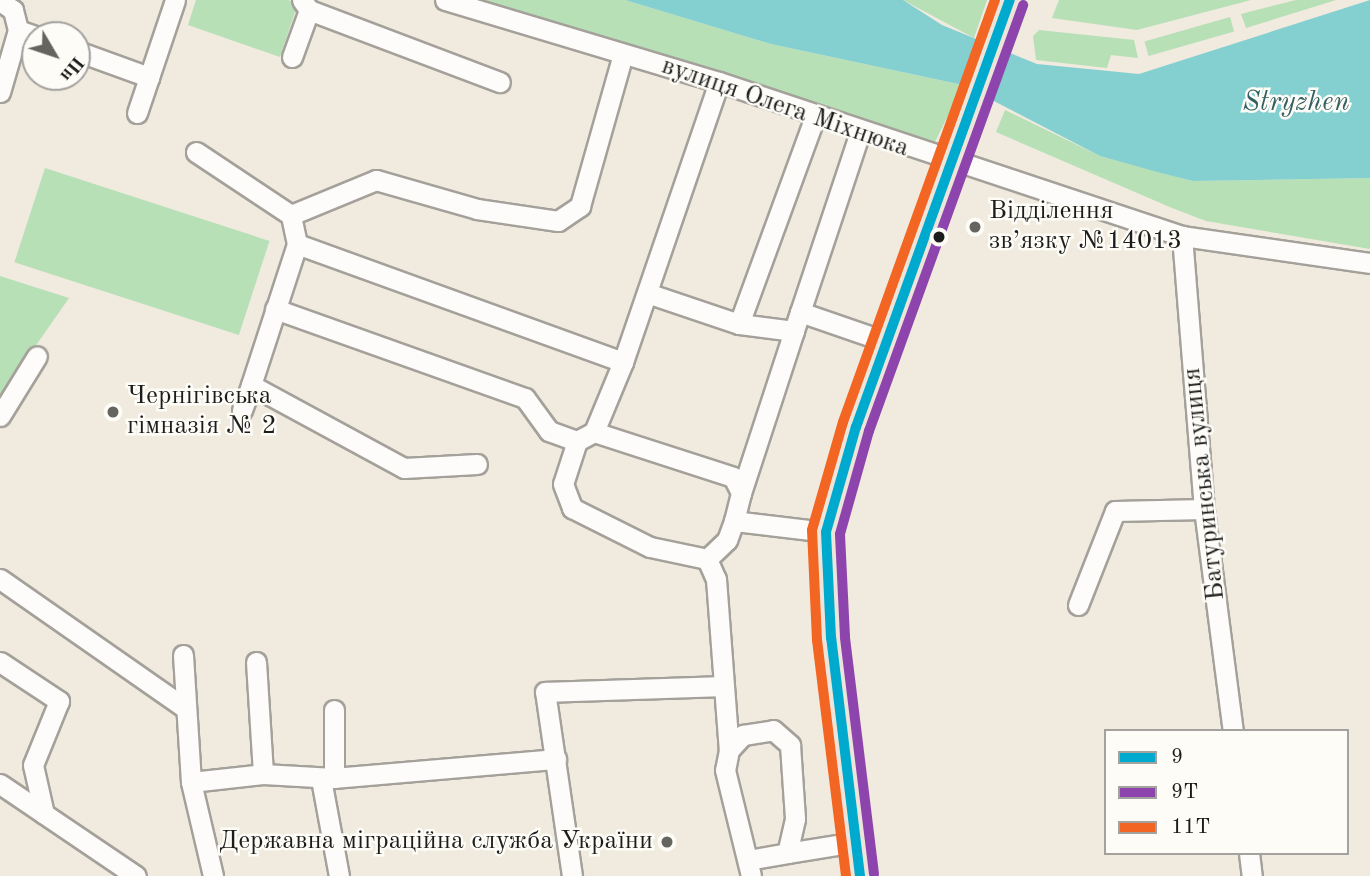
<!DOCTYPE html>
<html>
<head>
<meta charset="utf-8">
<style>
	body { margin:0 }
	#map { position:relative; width:1370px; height:876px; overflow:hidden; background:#f0eadf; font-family:"Old Standard TT",serif }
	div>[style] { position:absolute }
	.green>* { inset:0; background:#b7e0b7; transform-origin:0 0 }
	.water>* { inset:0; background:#84cfd0 }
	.roads { filter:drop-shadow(2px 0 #a4a09a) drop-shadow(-2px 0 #a4a09a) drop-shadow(0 2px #a4a09a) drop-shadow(0 -2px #a4a09a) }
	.minor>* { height:19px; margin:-9.5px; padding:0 9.5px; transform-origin:9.5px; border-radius:9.5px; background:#fdfcfa }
	.major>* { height:24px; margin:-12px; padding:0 12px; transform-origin:12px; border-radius:12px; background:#ede4da }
	.bus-1>* { height:10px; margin:-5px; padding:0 5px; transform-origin:5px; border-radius:5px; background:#00a9ce }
	.bus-2>* { height:10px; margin:-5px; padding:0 5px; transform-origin:5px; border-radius:5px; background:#8e44ad }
	.bus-3>* { height:10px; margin:-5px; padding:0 5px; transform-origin:5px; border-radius:5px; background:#f26522 }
	.dots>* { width:19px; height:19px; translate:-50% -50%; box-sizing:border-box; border:4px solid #fdfcf7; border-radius:50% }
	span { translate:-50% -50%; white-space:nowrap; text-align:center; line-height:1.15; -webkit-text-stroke:5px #fdfcf7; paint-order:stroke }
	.street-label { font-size:26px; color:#1c1c1c }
	.poi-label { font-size:26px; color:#1c1c1c }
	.left { translate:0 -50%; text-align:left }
	.right { translate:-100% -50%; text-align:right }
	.water-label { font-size:28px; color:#335f62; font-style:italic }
	.legend { position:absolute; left:1104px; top:729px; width:245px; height:126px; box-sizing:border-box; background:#fdfcf7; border:2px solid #a3a29f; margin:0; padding:9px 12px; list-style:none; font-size:21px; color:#1c1c1c }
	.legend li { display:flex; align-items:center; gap:14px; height:35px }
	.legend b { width:35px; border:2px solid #a3a29f }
	.north { position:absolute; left:21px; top:21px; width:70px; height:70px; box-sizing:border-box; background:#fdfcf7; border:2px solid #a3a29f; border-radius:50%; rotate:129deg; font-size:19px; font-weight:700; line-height:28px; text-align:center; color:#1c1c1c }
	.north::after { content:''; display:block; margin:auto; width:24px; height:32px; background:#666460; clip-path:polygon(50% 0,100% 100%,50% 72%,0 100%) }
</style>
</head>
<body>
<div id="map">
	<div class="green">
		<div style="clip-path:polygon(196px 0,288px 0,298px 3px,280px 57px,188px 25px)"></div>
		<div style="clip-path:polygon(477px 0,625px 0,771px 44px,963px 85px,932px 148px,709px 70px)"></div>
		<div style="clip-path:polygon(903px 0,987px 0,974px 38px)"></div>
		<div style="clip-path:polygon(1059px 0,1251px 0,1137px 30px,1052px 18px)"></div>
		<div style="clip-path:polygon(1296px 0,1336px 0,1246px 28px,1241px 14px)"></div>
		<div style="left:1230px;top:17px;width:15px;height:89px;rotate:74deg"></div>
		<div style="clip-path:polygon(1039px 30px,1134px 40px,1138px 58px,1111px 55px,1107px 68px,1036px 60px,1033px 36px)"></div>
		<div style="clip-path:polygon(1005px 110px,1100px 156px,1193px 181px,1370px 178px,1370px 249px,1206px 221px,1172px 208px,996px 132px)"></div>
		<div style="left:45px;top:168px;width:236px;height:99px;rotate:18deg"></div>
		<div style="clip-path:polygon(0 276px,69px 298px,0 397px)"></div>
	</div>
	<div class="water">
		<div style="clip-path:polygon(625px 0,903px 0,942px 25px,1037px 64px,1139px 74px,1370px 0,1370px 178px,1193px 181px,1161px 173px,1100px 156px,963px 85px,771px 44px)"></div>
	</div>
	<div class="roads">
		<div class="minor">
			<div style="left:302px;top:0;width:12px;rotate:55deg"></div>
			<div style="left:309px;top:10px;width:204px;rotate:20.7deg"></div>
			<div style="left:445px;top:0;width:286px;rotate:16.7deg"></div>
			<div style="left:719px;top:82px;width:488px;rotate:18.4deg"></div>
			<div style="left:1182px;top:236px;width:190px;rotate:8.2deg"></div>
			<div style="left:0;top:1px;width:16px;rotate:35deg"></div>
			<div style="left:13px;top:10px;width:21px;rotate:76deg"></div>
			<div style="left:18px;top:30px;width:18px;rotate:19deg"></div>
			<div style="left:77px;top:51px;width:77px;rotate:19.9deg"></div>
			<div style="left:292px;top:57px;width:50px;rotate:-70.1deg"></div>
			<div style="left:0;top:92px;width:65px;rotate:-73.8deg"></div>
			<div style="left:137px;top:113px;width:119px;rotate:-71.4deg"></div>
			<div style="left:860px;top:132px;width:190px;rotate:108.4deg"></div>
			<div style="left:800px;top:312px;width:92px;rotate:19deg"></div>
			<div style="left:196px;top:152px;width:114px;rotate:33.6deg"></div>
			<div style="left:1182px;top:236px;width:274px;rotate:85.4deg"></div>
			<div style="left:1204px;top:509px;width:224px;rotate:82.6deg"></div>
			<div style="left:297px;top:244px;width:30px;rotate:-102deg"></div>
			<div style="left:291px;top:215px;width:92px;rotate:-22.4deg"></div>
			<div style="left:376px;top:180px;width:105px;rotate:16deg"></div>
			<div style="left:477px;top:209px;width:82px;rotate:8.4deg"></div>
			<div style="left:558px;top:221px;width:27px;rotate:-34deg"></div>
			<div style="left:580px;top:206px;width:158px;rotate:-74.2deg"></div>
			<div style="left:647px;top:293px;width:97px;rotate:18.6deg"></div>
			<div style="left:275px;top:309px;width:265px;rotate:19.6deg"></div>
			<div style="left:525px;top:398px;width:41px;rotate:54deg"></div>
			<div style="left:549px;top:431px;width:30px;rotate:20deg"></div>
			<div style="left:577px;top:441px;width:19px;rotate:-28deg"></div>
			<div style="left:594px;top:432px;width:146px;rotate:17.9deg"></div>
			<div style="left:733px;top:477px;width:18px;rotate:63deg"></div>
			<div style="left:741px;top:493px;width:29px;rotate:104deg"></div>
			<div style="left:734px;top:521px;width:93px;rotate:6.8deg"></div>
			<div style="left:800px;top:312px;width:20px;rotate:108deg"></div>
			<div style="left:794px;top:331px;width:55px;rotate:-172.7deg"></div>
			<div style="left:739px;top:324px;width:221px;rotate:-69.9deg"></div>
			<div style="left:623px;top:362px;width:296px;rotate:-71.1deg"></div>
			<div style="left:251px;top:385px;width:148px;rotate:-71.9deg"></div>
			<div style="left:297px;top:244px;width:347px;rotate:19.9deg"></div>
			<div style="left:623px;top:362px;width:76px;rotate:112.5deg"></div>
			<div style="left:242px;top:410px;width:27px;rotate:-70deg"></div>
			<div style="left:251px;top:385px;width:174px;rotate:28.5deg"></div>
			<div style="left:404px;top:468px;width:73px;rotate:-3.1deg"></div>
			<div style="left:0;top:416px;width:70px;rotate:-58.3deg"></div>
			<div style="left:577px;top:441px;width:45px;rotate:108deg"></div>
			<div style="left:563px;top:484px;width:26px;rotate:69deg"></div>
			<div style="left:572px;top:508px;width:87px;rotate:26.6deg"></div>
			<div style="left:650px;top:547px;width:58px;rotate:11.9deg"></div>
			<div style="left:741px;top:493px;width:170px;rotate:-71.9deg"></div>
			<div style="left:734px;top:521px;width:20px;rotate:110deg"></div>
			<div style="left:727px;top:540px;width:28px;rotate:136deg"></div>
			<div style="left:707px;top:559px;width:22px;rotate:66deg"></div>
			<div style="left:716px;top:579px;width:171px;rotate:85.7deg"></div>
			<div style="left:729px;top:750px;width:20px;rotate:101deg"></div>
			<div style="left:725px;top:770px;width:109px;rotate:76.2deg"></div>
			<div style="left:0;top:579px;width:226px;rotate:34.9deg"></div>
			<div style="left:1078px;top:605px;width:101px;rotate:-68.5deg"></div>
			<div style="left:1115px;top:511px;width:89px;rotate:-1.3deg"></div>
			<div style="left:183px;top:655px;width:127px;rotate:86.4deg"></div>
			<div style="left:191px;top:782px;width:97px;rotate:76.8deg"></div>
			<div style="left:0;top:662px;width:71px;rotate:33.5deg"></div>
			<div style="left:59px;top:701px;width:69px;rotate:112.1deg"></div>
			<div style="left:33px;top:765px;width:50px;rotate:77.3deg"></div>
			<div style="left:256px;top:662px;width:112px;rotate:86.4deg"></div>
			<div style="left:729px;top:750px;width:21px;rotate:-47deg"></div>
			<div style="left:743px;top:735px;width:30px;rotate:-9deg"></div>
			<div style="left:773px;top:730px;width:23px;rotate:41deg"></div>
			<div style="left:790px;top:745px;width:74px;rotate:86.1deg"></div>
			<div style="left:795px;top:819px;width:35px;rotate:103deg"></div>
			<div style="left:787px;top:853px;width:70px;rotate:-9.1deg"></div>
			<div style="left:334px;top:778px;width:68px;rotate:-90deg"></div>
			<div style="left:321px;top:779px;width:99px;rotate:79.5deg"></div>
			<div style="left:191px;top:782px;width:72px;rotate:-6.3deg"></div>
			<div style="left:263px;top:774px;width:71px;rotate:3.2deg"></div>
			<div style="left:334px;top:778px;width:223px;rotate:-4.9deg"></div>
			<div style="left:0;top:784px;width:164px;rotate:34.1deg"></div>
			<div style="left:1249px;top:853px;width:23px;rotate:83deg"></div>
			<div style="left:748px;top:860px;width:40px;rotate:-10deg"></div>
			<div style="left:572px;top:876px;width:186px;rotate:-98.3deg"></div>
			<div style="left:545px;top:692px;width:178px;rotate:-1.9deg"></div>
		</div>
		<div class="major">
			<div style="left:860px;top:876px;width:240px;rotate:-96.9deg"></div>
			<div style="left:831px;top:638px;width:106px;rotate:-92.7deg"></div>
			<div style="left:826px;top:532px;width:109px;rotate:-74.1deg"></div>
			<div style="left:856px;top:427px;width:454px;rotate:-70.2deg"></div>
		</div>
	</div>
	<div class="bus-1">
		<div style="left:860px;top:876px;width:240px;rotate:-96.9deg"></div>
		<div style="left:831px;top:638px;width:106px;rotate:-92.7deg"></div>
		<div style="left:826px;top:532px;width:109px;rotate:-74.1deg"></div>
		<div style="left:856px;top:427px;width:454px;rotate:-70.2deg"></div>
	</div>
	<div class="bus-2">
		<div style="left:874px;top:874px;width:239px;rotate:-97deg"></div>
		<div style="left:845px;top:637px;width:103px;rotate:-92.8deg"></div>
		<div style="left:840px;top:534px;width:107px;rotate:-74.3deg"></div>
		<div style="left:869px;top:431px;width:453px;rotate:-70.1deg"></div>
	</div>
	<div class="bus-3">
		<div style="left:846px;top:876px;width:238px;rotate:-97deg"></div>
		<div style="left:817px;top:640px;width:110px;rotate:-92.6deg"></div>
		<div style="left:812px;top:530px;width:112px;rotate:-74deg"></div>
		<div style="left:843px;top:422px;width:449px;rotate:-70.2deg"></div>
	</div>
	<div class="dots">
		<div style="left:975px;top:227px;background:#666460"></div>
		<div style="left:939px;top:237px;background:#1c1c1c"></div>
		<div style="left:113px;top:412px;background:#666460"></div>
		<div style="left:667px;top:842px;background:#666460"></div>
	</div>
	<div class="street-label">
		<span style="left:785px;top:108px;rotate:19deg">вулиця Олега Міхнюка</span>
		<span style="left:1205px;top:484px;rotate:-96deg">Батуринська вулиця</span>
	</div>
	<div class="poi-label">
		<span class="left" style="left:989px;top:227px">Відділення<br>зв’язку №14013</span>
		<span class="left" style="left:127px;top:412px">Чернігівська<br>гімназія № 2</span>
		<span class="right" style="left:653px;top:842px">Державна міграційна служба України</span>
	</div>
	<div class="water-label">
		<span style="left:1296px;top:103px">Stryzhen</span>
	</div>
	<ul class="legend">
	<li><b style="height:9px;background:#00a9ce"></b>9</li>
	<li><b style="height:9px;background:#8e44ad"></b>9Т</li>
	<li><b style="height:9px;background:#f26522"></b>11Т</li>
	</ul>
	<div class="north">Пн</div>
</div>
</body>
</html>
